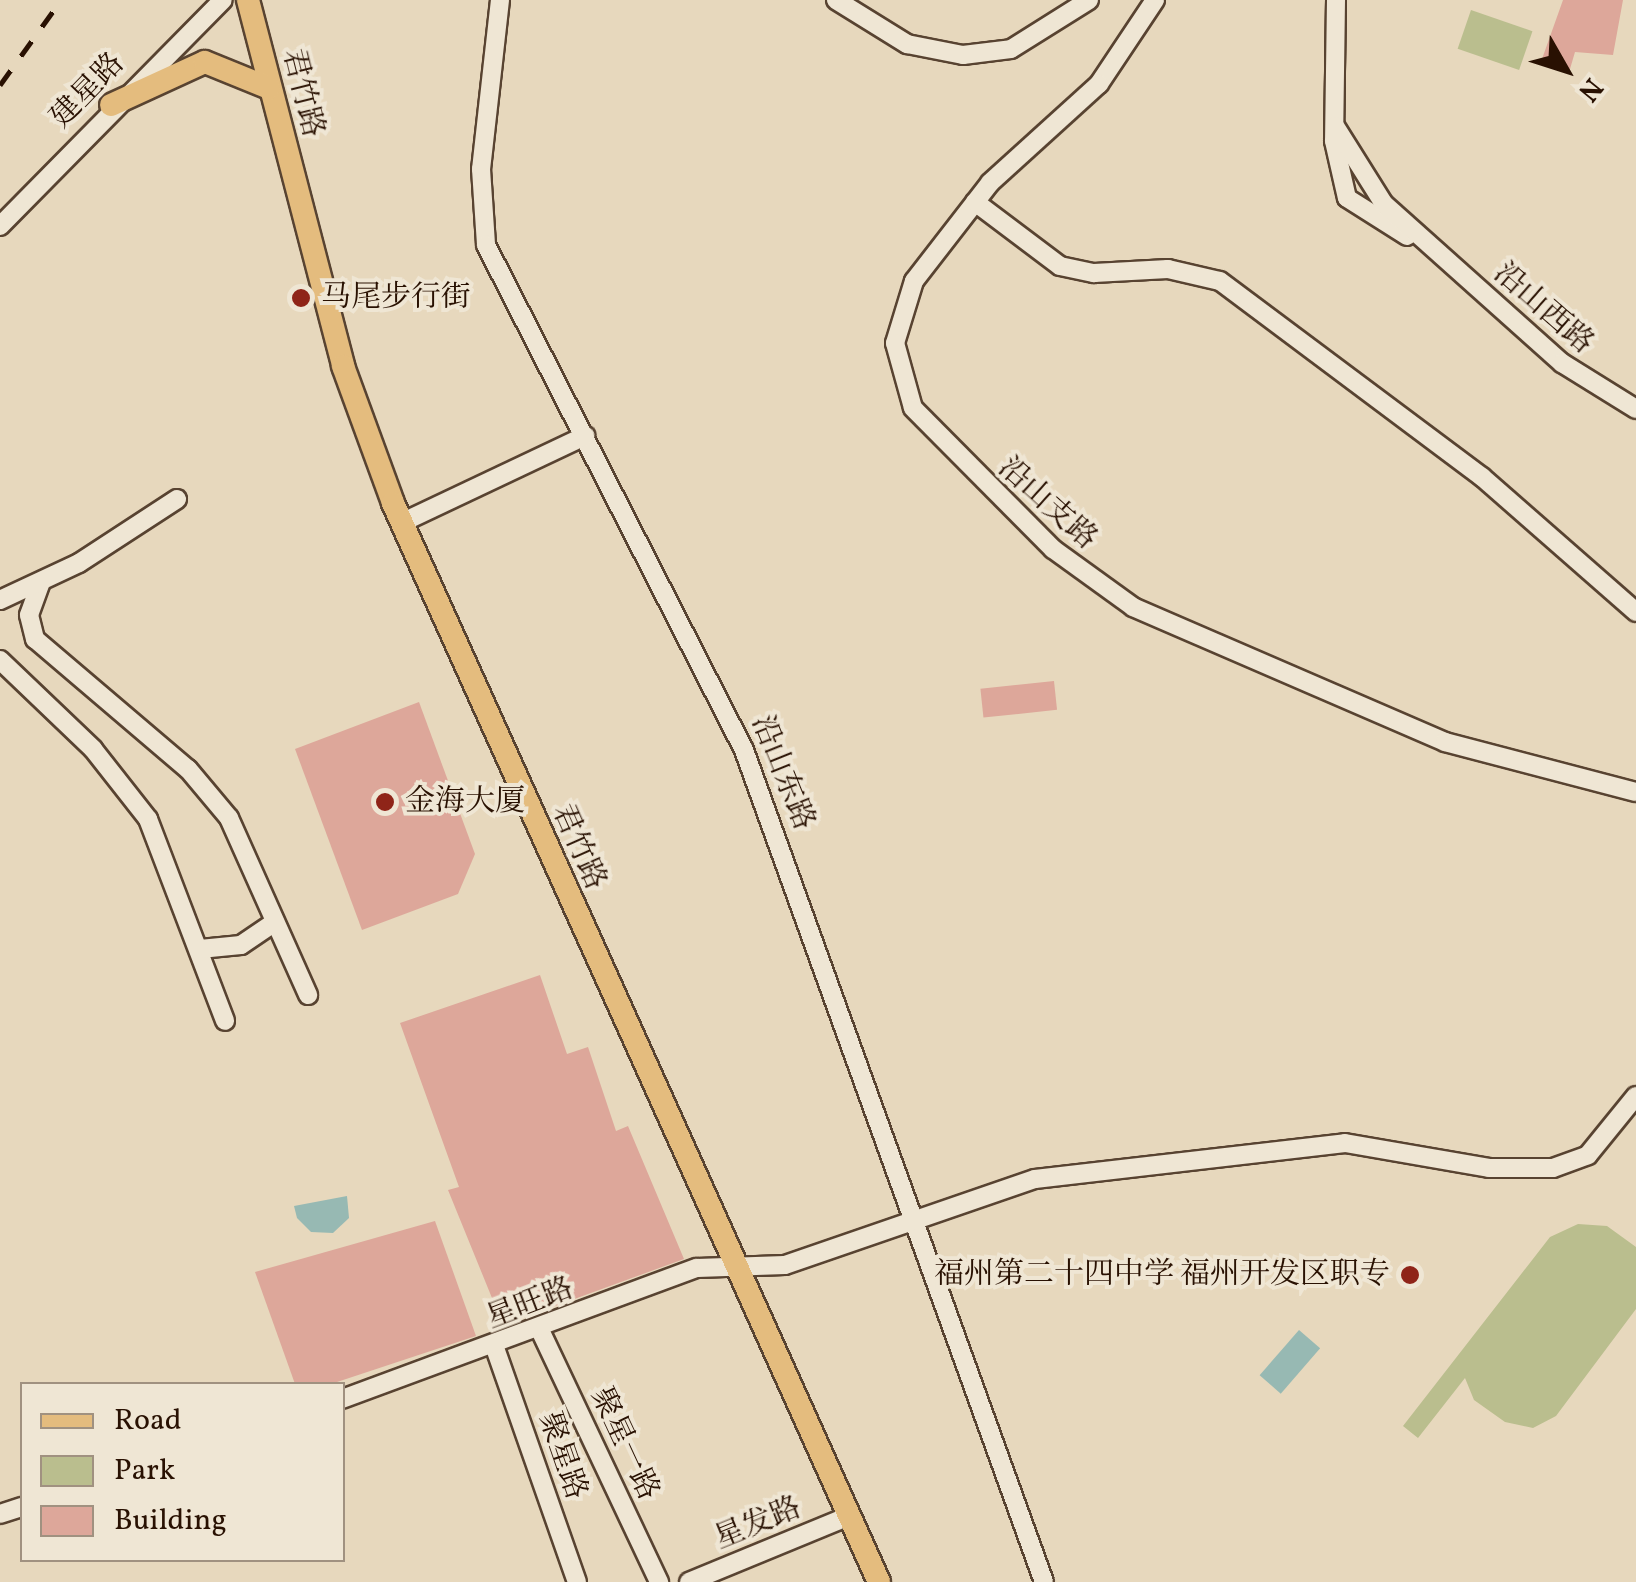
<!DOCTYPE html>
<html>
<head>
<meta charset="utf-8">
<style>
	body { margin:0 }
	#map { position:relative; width:1636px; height:1582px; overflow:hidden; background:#e7d8bd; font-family:Vollkorn,"Noto Serif SC",serif }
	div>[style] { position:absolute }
	.green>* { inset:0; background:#babe8e; transform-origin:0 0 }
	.water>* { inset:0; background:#97b9b3; transform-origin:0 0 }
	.building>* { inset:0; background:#dda79a; transform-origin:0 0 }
	.roads { filter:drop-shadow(2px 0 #584331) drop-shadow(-2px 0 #584331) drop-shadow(0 2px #584331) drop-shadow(0 -2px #584331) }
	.minor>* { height:18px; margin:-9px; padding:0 9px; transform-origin:9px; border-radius:9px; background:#efe6d4 }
	.major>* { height:22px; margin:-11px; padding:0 11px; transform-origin:11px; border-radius:11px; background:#e4bc7e }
	.rail>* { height:5px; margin-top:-2.5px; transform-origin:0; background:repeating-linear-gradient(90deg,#291102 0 18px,transparent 0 36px) }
	.dots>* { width:28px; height:28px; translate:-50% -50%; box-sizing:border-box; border:5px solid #efe6d4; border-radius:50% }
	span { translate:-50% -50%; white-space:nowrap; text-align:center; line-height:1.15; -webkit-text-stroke:8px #efe6d4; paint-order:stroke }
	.street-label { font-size:30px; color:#291102 }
	.poi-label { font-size:30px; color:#291102 }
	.left { translate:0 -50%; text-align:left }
	.right { translate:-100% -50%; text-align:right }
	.legend { position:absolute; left:20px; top:1382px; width:325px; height:180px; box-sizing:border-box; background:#efe6d4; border:2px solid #a09180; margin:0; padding:12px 18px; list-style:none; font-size:30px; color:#291102 }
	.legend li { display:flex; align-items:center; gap:20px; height:50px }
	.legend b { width:50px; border:2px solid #a09180 }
	.north { position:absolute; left:1516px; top:20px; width:100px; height:100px; -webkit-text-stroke:8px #efe6d4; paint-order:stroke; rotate:129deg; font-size:28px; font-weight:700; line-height:40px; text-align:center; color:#291102 }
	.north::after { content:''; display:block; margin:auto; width:35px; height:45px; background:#291102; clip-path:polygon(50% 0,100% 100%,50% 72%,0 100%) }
</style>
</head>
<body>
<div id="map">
	<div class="green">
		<div style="left:1471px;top:10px;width:65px;height:41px;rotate:19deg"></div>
		<div style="clip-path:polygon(1607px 1226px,1636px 1247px,1636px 1309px,1556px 1416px,1533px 1428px,1505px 1422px,1474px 1400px,1465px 1378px,1418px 1438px,1403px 1426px,1550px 1237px,1578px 1224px)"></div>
	</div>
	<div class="water">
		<div style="clip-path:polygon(347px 1196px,349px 1218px,333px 1233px,311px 1232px,297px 1218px,294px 1206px)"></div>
		<div style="left:1299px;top:1330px;width:28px;height:60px;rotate:41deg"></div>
	</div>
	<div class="building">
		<div style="clip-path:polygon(1563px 0,1623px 0,1613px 55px,1575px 52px,1570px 69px,1542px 59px)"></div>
		<div style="left:1054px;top:681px;width:29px;height:74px;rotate:84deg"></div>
		<div style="clip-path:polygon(419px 702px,475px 854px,458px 894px,362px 930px,295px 749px)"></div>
		<div style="clip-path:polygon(540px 975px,567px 1054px,588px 1047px,616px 1131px,628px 1126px,684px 1259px,503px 1325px,448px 1190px,459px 1187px,400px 1023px)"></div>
		<div style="clip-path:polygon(435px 1221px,476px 1336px,331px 1384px,295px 1384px,255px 1272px)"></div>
	</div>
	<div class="roads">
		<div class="minor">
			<div style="left:500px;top:0;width:170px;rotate:96.4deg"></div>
			<div style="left:481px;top:169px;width:76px;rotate:86.2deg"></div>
			<div style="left:486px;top:245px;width:567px;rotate:62.94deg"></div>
			<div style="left:744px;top:750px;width:884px;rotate:70.17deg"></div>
			<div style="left:836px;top:0;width:84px;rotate:31.8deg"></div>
			<div style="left:907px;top:44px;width:57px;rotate:11.1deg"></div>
			<div style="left:963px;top:55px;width:48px;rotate:-7.1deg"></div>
			<div style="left:1011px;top:49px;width:92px;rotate:-32.1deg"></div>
			<div style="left:1155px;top:0;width:101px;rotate:123.7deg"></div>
			<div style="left:1099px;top:84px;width:147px;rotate:137.8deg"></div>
			<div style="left:990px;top:183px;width:124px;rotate:127.8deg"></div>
			<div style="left:914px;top:281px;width:65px;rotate:107deg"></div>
			<div style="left:895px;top:343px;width:67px;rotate:74.5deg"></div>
			<div style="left:913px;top:408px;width:199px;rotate:45.2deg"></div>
			<div style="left:1053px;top:549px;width:99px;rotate:35.9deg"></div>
			<div style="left:1133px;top:607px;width:340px;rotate:23.4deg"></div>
			<div style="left:1445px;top:742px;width:197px;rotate:14.7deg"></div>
			<div style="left:1336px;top:0;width:141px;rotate:90.8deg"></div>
			<div style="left:1334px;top:141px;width:58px;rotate:77.2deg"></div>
			<div style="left:1347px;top:198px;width:71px;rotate:32.3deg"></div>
			<div style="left:1335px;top:126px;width:92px;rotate:57.9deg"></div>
			<div style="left:1384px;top:204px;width:239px;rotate:41.8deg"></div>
			<div style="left:1562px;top:363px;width:87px;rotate:31.9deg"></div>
			<div style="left:975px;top:202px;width:106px;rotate:37deg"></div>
			<div style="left:1060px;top:266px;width:35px;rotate:12deg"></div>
			<div style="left:1094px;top:273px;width:74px;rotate:-3.1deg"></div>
			<div style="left:1168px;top:269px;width:53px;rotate:13deg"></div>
			<div style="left:1220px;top:281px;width:327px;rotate:36.8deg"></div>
			<div style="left:1482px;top:477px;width:205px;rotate:41.2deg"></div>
			<div style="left:0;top:226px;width:317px;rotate:-45.4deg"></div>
			<div style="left:401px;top:523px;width:204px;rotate:-25.3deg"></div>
			<div style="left:41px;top:582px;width:35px;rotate:110deg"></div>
			<div style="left:29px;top:615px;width:25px;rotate:76deg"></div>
			<div style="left:35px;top:639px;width:201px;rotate:40.4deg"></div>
			<div style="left:188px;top:769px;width:64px;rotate:50.1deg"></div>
			<div style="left:229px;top:818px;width:194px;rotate:65.9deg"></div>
			<div style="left:0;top:600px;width:87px;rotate:-25.1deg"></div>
			<div style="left:79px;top:563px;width:117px;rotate:-33.1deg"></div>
			<div style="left:0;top:660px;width:129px;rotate:43.7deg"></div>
			<div style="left:93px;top:749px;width:89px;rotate:51.8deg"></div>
			<div style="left:148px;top:819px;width:216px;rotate:69.1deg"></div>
			<div style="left:200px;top:949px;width:41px;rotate:-5.6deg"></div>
			<div style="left:241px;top:945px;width:41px;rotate:-34.1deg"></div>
			<div style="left:540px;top:1330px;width:279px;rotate:64.7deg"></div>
			<div style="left:495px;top:1348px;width:248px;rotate:70.7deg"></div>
			<div style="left:342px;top:1399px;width:378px;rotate:-20.3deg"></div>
			<div style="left:697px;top:1268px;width:88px;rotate:-2deg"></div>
			<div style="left:785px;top:1265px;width:264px;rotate:-19deg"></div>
			<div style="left:1035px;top:1179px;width:312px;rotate:-6.6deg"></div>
			<div style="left:1345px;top:1143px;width:146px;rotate:9.8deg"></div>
			<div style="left:1489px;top:1168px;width:64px"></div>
			<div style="left:1553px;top:1168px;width:37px;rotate:-20deg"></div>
			<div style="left:1588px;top:1155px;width:76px;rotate:-50.9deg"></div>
			<div style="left:0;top:1514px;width:23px;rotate:-18deg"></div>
			<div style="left:689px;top:1582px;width:173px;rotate:-22.4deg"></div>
		</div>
		<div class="major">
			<div style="left:248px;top:0;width:378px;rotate:75.4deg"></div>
			<div style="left:343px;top:366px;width:146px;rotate:69.9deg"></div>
			<div style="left:393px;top:503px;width:1183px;rotate:65.75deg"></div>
			<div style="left:111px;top:105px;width:103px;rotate:-24.6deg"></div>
			<div style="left:205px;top:62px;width:69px;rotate:22.1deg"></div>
		</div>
	</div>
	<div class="rail">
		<div style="left:0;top:85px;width:105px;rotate:-54.3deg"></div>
	</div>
	<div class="dots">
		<div style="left:301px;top:298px;background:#8f2418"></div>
		<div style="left:385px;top:802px;background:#8f2418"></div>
		<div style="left:1410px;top:1275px;background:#8f2418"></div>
	</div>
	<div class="street-label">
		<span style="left:88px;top:91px;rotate:-46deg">建星路</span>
		<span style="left:302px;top:93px;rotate:76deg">君竹路</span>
		<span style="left:1543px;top:309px;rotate:41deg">沿山西路</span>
		<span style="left:1047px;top:504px;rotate:42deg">沿山支路</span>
		<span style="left:782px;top:773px;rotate:68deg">沿山东路</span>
		<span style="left:578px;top:847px;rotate:66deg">君竹路</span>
		<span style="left:530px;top:1304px;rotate:-21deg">星旺路</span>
		<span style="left:624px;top:1444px;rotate:65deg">聚星一路</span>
		<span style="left:562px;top:1456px;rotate:71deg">聚星路</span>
		<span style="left:758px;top:1524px;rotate:-22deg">星发路</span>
	</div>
	<div class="poi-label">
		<span class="left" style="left:321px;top:298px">马尾步行街</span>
		<span class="left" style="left:405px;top:802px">金海大厦</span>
		<span class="right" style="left:1390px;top:1275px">福州第二十四中学 福州开发区职专</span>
	</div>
	<ul class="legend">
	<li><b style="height:12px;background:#e4bc7e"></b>Road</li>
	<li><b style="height:28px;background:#babe8e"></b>Park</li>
	<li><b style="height:28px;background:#dda79a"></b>Building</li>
	</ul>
	<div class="north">N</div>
</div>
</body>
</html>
